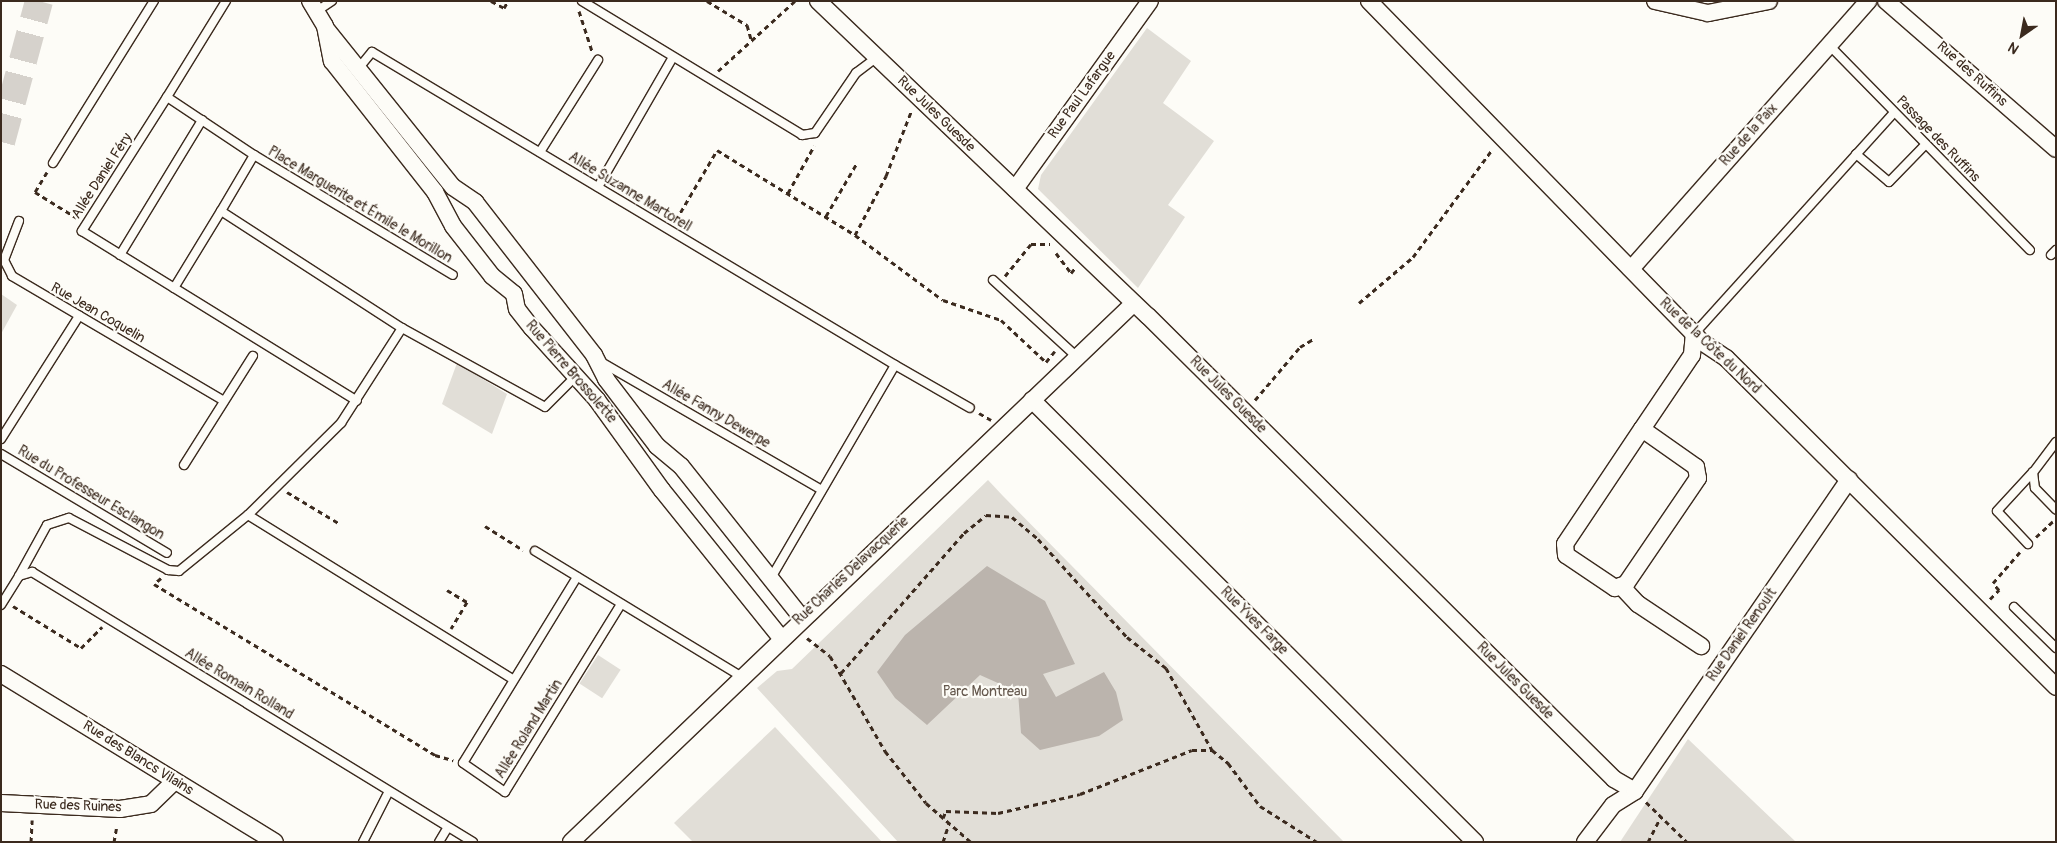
<!DOCTYPE html>
<html>
<head>
<meta charset="utf-8">
<style>
	body { margin:0 }
	#map { position:relative; width:2057px; height:843px; overflow:hidden; background:#fdfcf7; font-family:Pangolin,sans-serif }
	div>[style] { position:absolute }
	.green>* { inset:0; background:#e1ded7; transform-origin:0 0 }
	.water>* { inset:0; background:#bbb4ad }
	.highway-tunnel>* { height:28px; margin-top:-14px; transform-origin:0; background:repeating-linear-gradient(90deg,#d6d2cc 0 28px,transparent 0 42px) }
	.path>* { height:3px; margin-top:-1.5px; transform-origin:0; background:repeating-linear-gradient(90deg,#3b2a1e 0 5px,transparent 0 9px) }
	.roads { filter:drop-shadow(1px 0 #3b2a1e) drop-shadow(-1px 0 #3b2a1e) drop-shadow(0 1px #3b2a1e) drop-shadow(0 -1px #3b2a1e) }
	.lane>* { height:8px; margin:-4px; padding:0 4px; transform-origin:4px; border-radius:4px; background:#fdfcf7 }
	.street>* { height:16px; margin:-8px; padding:0 8px; transform-origin:8px; border-radius:8px; background:#fdfcf7 }
	span { translate:-50% -50%; white-space:nowrap; text-align:center; line-height:1.15; -webkit-text-stroke:4.5px #fdfcf7; paint-order:stroke }
	.street-label { font-size:14px; color:#3b2a1e }
	.park-label { font-size:14px; color:#64574c }
	.frame { position:absolute; inset:0; border:2px solid #3b2a1e; pointer-events:none }
	.north { position:absolute; left:1997px; top:10px; width:50px; height:50px; -webkit-text-stroke:4px #fdfcf7; paint-order:stroke; rotate:213deg; font-size:14px; font-weight:700; line-height:20px; text-align:center; color:#3b2a1e }
	.north::after { content:''; display:block; margin:auto; width:18px; height:22px; background:#3b2a1e; clip-path:polygon(50% 0,100% 100%,50% 72%,0 100%) }
</style>
</head>
<body>
<div id="map">
	<div class="green">
		<div style="clip-path:polygon(1147px 28px,1191px 61px,1163px 103px,1214px 141px,1168px 205px,1185px 217px,1138px 288px,1038px 189px,1041px 175px)"></div>
		<div style="clip-path:polygon(1px 294px,17px 305px,1px 334px)"></div>
		<div style="clip-path:polygon(457px 363px,507px 394px,492px 434px,442px 404px)"></div>
		<div style="clip-path:polygon(988px 480px,1003px 496px,1344px 842px,898px 842px,757px 688px,777px 671px,792px 669px)"></div>
		<div style="left:598px;top:655px;width:27px;height:34px;rotate:33deg"></div>
		<div style="clip-path:polygon(775px 727px,882px 842px,693px 842px,674px 823px)"></div>
		<div style="clip-path:polygon(1688px 739px,1796px 842px,1620px 842px)"></div>
	</div>
	<div class="water">
		<div style="clip-path:polygon(987px 566px,1045px 601px,1075px 664px,1043px 674px,1056px 697px,1104px 672px,1116px 692px,1123px 720px,1099px 736px,1040px 750px,1021px 733px,1018px 692px,980px 675px,927px 725px,895px 698px,877px 672px,905px 635px)"></div>
	</div>
	<div class="highway-tunnel">
		<div style="left:1px;top:142px;width:146px;rotate:-74.9deg"></div>
	</div>
	<div class="path">
		<div style="left:491px;top:1px;width:15px;rotate:28deg"></div>
		<div style="left:504px;top:8px;width:8px;rotate:-60deg"></div>
		<div style="left:707px;top:1px;width:47px;rotate:31deg"></div>
		<div style="left:747px;top:25px;width:15px;rotate:74deg"></div>
		<div style="left:579px;top:11px;width:42px;rotate:72deg"></div>
		<div style="left:718px;top:71px;width:104px;rotate:-42.3deg"></div>
		<div style="left:47px;top:172px;width:23px;rotate:121deg"></div>
		<div style="left:35px;top:192px;width:49px;rotate:31.8deg"></div>
		<div style="left:788px;top:193px;width:54px;rotate:-61deg"></div>
		<div style="left:826px;top:216px;width:61px;rotate:-59.7deg"></div>
		<div style="left:676px;top:220px;width:81px;rotate:-59.6deg"></div>
		<div style="left:717px;top:150px;width:162px;rotate:31.6deg"></div>
		<div style="left:855px;top:235px;width:109px;rotate:36.5deg"></div>
		<div style="left:943px;top:300px;width:61px;rotate:19deg"></div>
		<div style="left:1001px;top:320px;width:62px;rotate:43deg"></div>
		<div style="left:1046px;top:362px;width:14px;rotate:-51deg"></div>
		<div style="left:855px;top:235px;width:67px;rotate:-62.3deg"></div>
		<div style="left:886px;top:176px;width:69px;rotate:-68.7deg"></div>
		<div style="left:1056px;top:253px;width:25px;rotate:53deg"></div>
		<div style="left:1071px;top:273px;width:6px;rotate:-51deg"></div>
		<div style="left:1005px;top:276px;width:41px;rotate:-50.9deg"></div>
		<div style="left:1031px;top:244px;width:19px"></div>
		<div style="left:1359px;top:303px;width:71px;rotate:-40.4deg"></div>
		<div style="left:1413px;top:257px;width:133px;rotate:-53.6deg"></div>
		<div style="left:1255px;top:400px;width:70px;rotate:-49.7deg"></div>
		<div style="left:1300px;top:347px;width:17px;rotate:-31deg"></div>
		<div style="left:979px;top:413px;width:14px;rotate:30deg"></div>
		<div style="left:287px;top:492px;width:62px;rotate:31.1deg"></div>
		<div style="left:485px;top:526px;width:45px;rotate:32.3deg"></div>
		<div style="left:2036px;top:537px;width:23px;rotate:-43deg"></div>
		<div style="left:161px;top:578px;width:9px;rotate:139deg"></div>
		<div style="left:154px;top:584px;width:329px;rotate:31.3deg"></div>
		<div style="left:435px;top:755px;width:19px;rotate:16deg"></div>
		<div style="left:447px;top:590px;width:23px;rotate:31deg"></div>
		<div style="left:467px;top:602px;width:31px;rotate:121deg"></div>
		<div style="left:1990px;top:599px;width:13px;rotate:-45deg"></div>
		<div style="left:1999px;top:590px;width:9px;rotate:-131deg"></div>
		<div style="left:1993px;top:583px;width:41px;rotate:-48.9deg"></div>
		<div style="left:13px;top:606px;width:80px;rotate:31.7deg"></div>
		<div style="left:81px;top:648px;width:30px;rotate:-45deg"></div>
		<div style="left:807px;top:638px;width:29px;rotate:38deg"></div>
		<div style="left:830px;top:656px;width:110px;rotate:59.9deg"></div>
		<div style="left:885px;top:751px;width:66px;rotate:51.7deg"></div>
		<div style="left:926px;top:803px;width:60px;rotate:40.9deg"></div>
		<div style="left:841px;top:673px;width:186px;rotate:-48.7deg"></div>
		<div style="left:964px;top:533px;width:28px;rotate:-39deg"></div>
		<div style="left:986px;top:515px;width:26px;rotate:4deg"></div>
		<div style="left:1012px;top:517px;width:34px;rotate:40deg"></div>
		<div style="left:1038px;top:539px;width:132px;rotate:47.8deg"></div>
		<div style="left:1127px;top:637px;width:50px;rotate:38.5deg"></div>
		<div style="left:1166px;top:668px;width:94px;rotate:60.7deg"></div>
		<div style="left:1212px;top:750px;width:21px;rotate:39deg"></div>
		<div style="left:1228px;top:763px;width:54px;rotate:53.3deg"></div>
		<div style="left:1260px;top:806px;width:67px;rotate:32.3deg"></div>
		<div style="left:1646px;top:802px;width:57px;rotate:44.3deg"></div>
		<div style="left:943px;top:818px;width:8px;rotate:-67deg"></div>
		<div style="left:946px;top:811px;width:52px;rotate:2.2deg"></div>
		<div style="left:998px;top:813px;width:84px;rotate:-13deg"></div>
		<div style="left:1080px;top:794px;width:120px;rotate:-21.4deg"></div>
		<div style="left:1192px;top:750px;width:20px"></div>
		<div style="left:31px;top:842px;width:22px;rotate:-87deg"></div>
		<div style="left:114px;top:842px;width:17px;rotate:-80deg"></div>
		<div style="left:943px;top:842px;width:20px;rotate:-72deg"></div>
		<div style="left:1648px;top:842px;width:29px;rotate:-63deg"></div>
	</div>
	<div class="roads">
		<div class="lane">
			<div style="left:226px;top:1px;width:113px;rotate:121.6deg"></div>
			<div style="left:167px;top:97px;width:105px;rotate:33.7deg"></div>
			<div style="left:254px;top:155px;width:65px;rotate:120.5deg"></div>
			<div style="left:221px;top:211px;width:216px;rotate:32.9deg"></div>
			<div style="left:582px;top:1px;width:258px;rotate:31.3deg"></div>
			<div style="left:802px;top:135px;width:13px;rotate:-9deg"></div>
			<div style="left:815px;top:133px;width:73px;rotate:-55.7deg"></div>
			<div style="left:856px;top:73px;width:26px;rotate:-37deg"></div>
			<div style="left:317px;top:11px;width:18px;rotate:-34deg"></div>
			<div style="left:1829px;top:45px;width:287px;rotate:45.6deg"></div>
			<div style="left:358px;top:69px;width:22px;rotate:-51deg"></div>
			<div style="left:372px;top:52px;width:610px;rotate:30.9deg"></div>
			<div style="left:167px;top:97px;width:159px;rotate:122.4deg"></div>
			<div style="left:82px;top:231px;width:323px;rotate:31.7deg"></div>
			<div style="left:540px;top:152px;width:109px;rotate:-57.8deg"></div>
			<div style="left:1856px;top:154px;width:43px;rotate:40.3deg"></div>
			<div style="left:1889px;top:182px;width:52px;rotate:-45.8deg"></div>
			<div style="left:254px;top:155px;width:232px;rotate:31.1deg"></div>
			<div style="left:53px;top:163px;width:191px;rotate:-58.1deg"></div>
			<div style="left:598px;top:187px;width:148px;rotate:-60deg"></div>
			<div style="left:19px;top:221px;width:42px;rotate:111deg"></div>
			<div style="left:4px;top:260px;width:18px;rotate:63deg"></div>
			<div style="left:12px;top:276px;width:246px;rotate:30.5deg"></div>
			<div style="left:120px;top:255px;width:158px;rotate:-58.7deg"></div>
			<div style="left:2051px;top:255px;width:7px;rotate:-45deg"></div>
			<div style="left:993px;top:280px;width:114px;rotate:42.5deg"></div>
			<div style="left:174px;top:288px;width:90px;rotate:-58.6deg"></div>
			<div style="left:1694px;top:334px;width:298px;rotate:-47.9deg"></div>
			<div style="left:601px;top:362px;width:255px;rotate:30.1deg"></div>
			<div style="left:1px;top:439px;width:146px;rotate:-57.6deg"></div>
			<div style="left:2056px;top:442px;width:38px;rotate:127deg"></div>
			<div style="left:2033px;top:472px;width:16px;rotate:83deg"></div>
			<div style="left:2035px;top:488px;width:30px;rotate:46deg"></div>
			<div style="left:1px;top:454px;width:193px;rotate:30.8deg"></div>
			<div style="left:184px;top:465px;width:129px;rotate:-57.7deg"></div>
			<div style="left:248px;top:515px;width:311px;rotate:31.8deg"></div>
			<div style="left:2028px;top:544px;width:45px;rotate:-133.2deg"></div>
			<div style="left:1997px;top:511px;width:53px;rotate:-47.3deg"></div>
			<div style="left:535px;top:551px;width:242px;rotate:31.3deg"></div>
			<div style="left:19px;top:576px;width:58px;rotate:-61.2deg"></div>
			<div style="left:47px;top:525px;width:23px;rotate:-18deg"></div>
			<div style="left:69px;top:518px;width:112px;rotate:27.7deg"></div>
			<div style="left:168px;top:570px;width:11px;rotate:5deg"></div>
			<div style="left:179px;top:571px;width:89px;rotate:-39.1deg"></div>
			<div style="left:248px;top:515px;width:131px;rotate:-44.7deg"></div>
			<div style="left:341px;top:423px;width:113px;rotate:-57.3deg"></div>
			<div style="left:402px;top:328px;width:163px;rotate:28.9deg"></div>
			<div style="left:545px;top:407px;width:41px;rotate:-45deg"></div>
			<div style="left:577px;top:577px;width:218px;rotate:121.5deg"></div>
			<div style="left:463px;top:763px;width:51px;rotate:34.6deg"></div>
			<div style="left:505px;top:792px;width:221px;rotate:-58.3deg"></div>
			<div style="left:771px;top:578px;width:246px;rotate:-59.8deg"></div>
			<div style="left:895px;top:365px;width:86px;rotate:29.8deg"></div>
			<div style="left:1px;top:605px;width:34px;rotate:-58deg"></div>
			<div style="left:19px;top:576px;width:14px;rotate:-17deg"></div>
			<div style="left:32px;top:572px;width:517px;rotate:31.48deg"></div>
			<div style="left:2014px;top:607px;width:59px;rotate:44.3deg"></div>
			<div style="left:363px;top:842px;width:57px;rotate:-63deg"></div>
			<div style="left:439px;top:842px;width:17px;rotate:-59deg"></div>
		</div>
		<div class="street">
			<div style="left:310px;top:1px;width:29px;rotate:59deg"></div>
			<div style="left:325px;top:26px;width:36px;rotate:79deg"></div>
			<div style="left:332px;top:61px;width:167px;rotate:51.8deg"></div>
			<div style="left:435px;top:192px;width:38px;rotate:62deg"></div>
			<div style="left:453px;top:226px;width:63px;rotate:52deg"></div>
			<div style="left:492px;top:276px;width:28px;rotate:39deg"></div>
			<div style="left:514px;top:294px;width:15px;rotate:79deg"></div>
			<div style="left:517px;top:309px;width:24px;rotate:52deg"></div>
			<div style="left:532px;top:328px;width:97px;rotate:47.9deg"></div>
			<div style="left:597px;top:400px;width:111px;rotate:54.2deg"></div>
			<div style="left:662px;top:490px;width:190px;rotate:51.2deg"></div>
			<div style="left:818px;top:1px;width:456px;rotate:43.7deg"></div>
			<div style="left:1148px;top:316px;width:657px;rotate:44.81deg"></div>
			<div style="left:1614px;top:779px;width:24px;rotate:30deg"></div>
			<div style="left:1369px;top:1px;width:477px;rotate:45.7deg"></div>
			<div style="left:1702px;top:342px;width:29px;rotate:34deg"></div>
			<div style="left:1726px;top:358px;width:466px;rotate:44.9deg"></div>
			<div style="left:1655px;top:1px;width:54px;rotate:12.8deg"></div>
			<div style="left:1708px;top:13px;width:62px;rotate:-11.1deg"></div>
			<div style="left:1886px;top:1px;width:225px;rotate:41deg"></div>
			<div style="left:327px;top:30px;width:201px;rotate:51.3deg"></div>
			<div style="left:453px;top:187px;width:27px;rotate:34deg"></div>
			<div style="left:475px;top:202px;width:194px;rotate:52.1deg"></div>
			<div style="left:594px;top:355px;width:27px;rotate:63deg"></div>
			<div style="left:606px;top:379px;width:84px;rotate:52.7deg"></div>
			<div style="left:657px;top:446px;width:31px;rotate:40deg"></div>
			<div style="left:681px;top:466px;width:194px;rotate:51.5deg"></div>
			<div style="left:1015px;top:189px;width:231px;rotate:-54.3deg"></div>
			<div style="left:1631px;top:269px;width:358px;rotate:-48.5deg"></div>
			<div style="left:1032px;top:400px;width:626px;rotate:44.94deg"></div>
			<div style="left:1642px;top:429px;width:66px;rotate:35.1deg"></div>
			<div style="left:1696px;top:467px;width:11px;rotate:80deg"></div>
			<div style="left:1698px;top:478px;width:128px;rotate:124.2deg"></div>
			<div style="left:1626px;top:584px;width:12px;rotate:160deg"></div>
			<div style="left:1615px;top:588px;width:59px;rotate:-146deg"></div>
			<div style="left:1566px;top:555px;width:11px;rotate:-95deg"></div>
			<div style="left:1565px;top:544px;width:138px;rotate:-56.2deg"></div>
			<div style="left:1642px;top:429px;width:89px;rotate:-56deg"></div>
			<div style="left:1692px;top:355px;width:21px;rotate:-85deg"></div>
			<div style="left:1621px;top:586px;width:25px;rotate:47deg"></div>
			<div style="left:1638px;top:604px;width:76px;rotate:33.7deg"></div>
			<div style="left:1px;top:674px;width:321px;rotate:31.5deg"></div>
			<div style="left:1px;top:803px;width:119px;rotate:2.9deg"></div>
			<div style="left:120px;top:809px;width:31px;rotate:-9deg"></div>
			<div style="left:151px;top:804px;width:33px;rotate:-44deg"></div>
			<div style="left:571px;top:842px;width:779px;rotate:-43.75deg"></div>
			<div style="left:1585px;top:842px;width:46px;rotate:-52.9deg"></div>
			<div style="left:1613px;top:805px;width:26px;rotate:-32deg"></div>
			<div style="left:1635px;top:791px;width:378px;rotate:-55.5deg"></div>
		</div>
	</div>
	<div class="street-label">
		<span style="left:1972px;top:74px;rotate:42deg">Rue des Ruffins</span>
		<span style="left:1082px;top:95px;rotate:-54deg">Rue Paul Lafargue</span>
		<span style="left:936px;top:114px;rotate:44deg">Rue Jules Guesde</span>
		<span style="left:1749px;top:135px;rotate:-48deg">Rue de la Paix</span>
		<span style="left:1938px;top:139px;rotate:46deg">Passage des Ruffins</span>
		<span style="left:102px;top:176px;rotate:-57deg">Allée Daniel Féry</span>
		<span style="left:630px;top:192px;rotate:31deg">Allée Suzanne Martorell</span>
		<span style="left:360px;top:205px;rotate:31deg">Place Marguerite et Émile le Morillon</span>
		<span style="left:98px;top:313px;rotate:30deg">Rue Jean Coquelin</span>
		<span style="left:1710px;top:346px;rotate:43deg">Rue de la Côte du Nord</span>
		<span style="left:571px;top:372px;rotate:49deg">Rue Pierre Brossolette</span>
		<span style="left:1228px;top:395px;rotate:45deg">Rue Jules Guesde</span>
		<span style="left:716px;top:414px;rotate:30deg">Allée Fanny Dewerpe</span>
		<span style="left:91px;top:493px;rotate:31deg">Rue du Professeur Esclangon</span>
		<span style="left:851px;top:571px;rotate:-43deg">Rue Charles Delavacquerie</span>
		<span style="left:1254px;top:621px;rotate:45deg">Rue Yves Farge</span>
		<span style="left:1742px;top:635px;rotate:-55deg">Rue Daniel Renoult</span>
		<span style="left:1515px;top:681px;rotate:45deg">Rue Jules Guesde</span>
		<span style="left:239px;top:684px;rotate:31deg">Allée Romain Rolland</span>
		<span style="left:529px;top:729px;rotate:-58deg">Allée Roland Martin</span>
		<span style="left:138px;top:758px;rotate:32deg">Rue des Blancs Vilains</span>
		<span style="left:78px;top:806px;rotate:2deg">Rue des Ruines</span>
	</div>
	<div class="park-label">
		<span style="left:985px;top:692px">Parc Montreau</span>
	</div>
	<div class="frame"></div>
	<div class="north">N</div>
</div>
</body>
</html>
